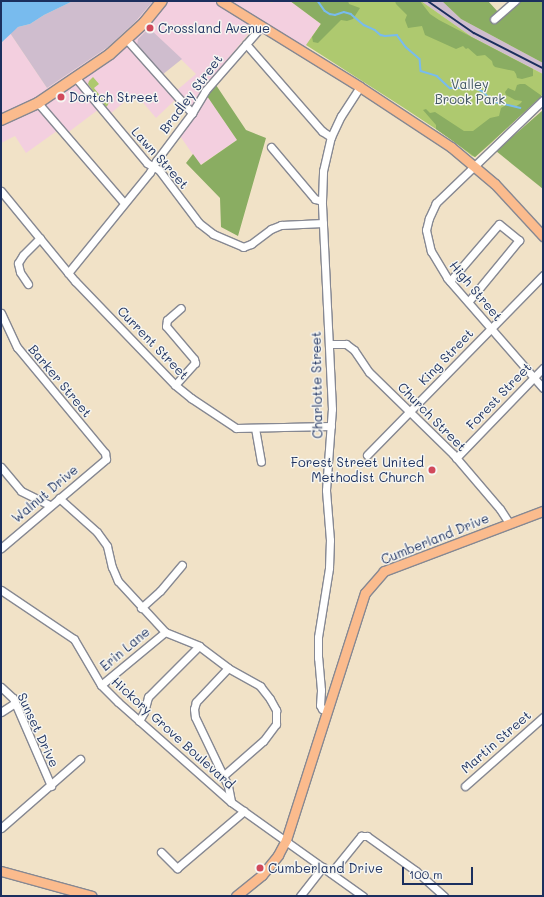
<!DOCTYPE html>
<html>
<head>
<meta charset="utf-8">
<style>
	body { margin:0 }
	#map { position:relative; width:544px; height:897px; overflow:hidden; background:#f1e2c7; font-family:Mali,sans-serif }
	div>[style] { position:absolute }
	.built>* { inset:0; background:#f3cfdf }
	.industrial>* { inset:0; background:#cfbdce }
	.green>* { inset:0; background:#aec96f }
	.forest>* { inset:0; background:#8aad62 }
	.water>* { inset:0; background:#78bbee }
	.stream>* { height:1.5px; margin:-0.75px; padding:0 0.75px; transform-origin:0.75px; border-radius:0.75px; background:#78bbee }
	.roads { filter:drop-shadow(1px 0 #868892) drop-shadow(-1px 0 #868892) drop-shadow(0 1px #868892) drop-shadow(0 -1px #868892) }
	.minor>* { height:7px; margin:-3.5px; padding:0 3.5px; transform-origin:3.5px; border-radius:3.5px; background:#fff }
	.major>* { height:9px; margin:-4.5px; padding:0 4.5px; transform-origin:4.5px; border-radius:4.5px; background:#fbbb8d }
	.highway>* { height:10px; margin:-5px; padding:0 5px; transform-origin:5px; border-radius:5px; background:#fbbb8d }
	.rail>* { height:1.5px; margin:-0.75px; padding:0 0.75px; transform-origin:0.75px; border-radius:0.75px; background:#1b2f5e }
	.dots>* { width:11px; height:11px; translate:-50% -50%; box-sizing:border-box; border:2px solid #f6f6f2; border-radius:50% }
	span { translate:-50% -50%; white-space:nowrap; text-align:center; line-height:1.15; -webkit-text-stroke:3px #f6f6f2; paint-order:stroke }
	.poi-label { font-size:13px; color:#1b2f5e }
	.left { translate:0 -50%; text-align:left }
	.right { translate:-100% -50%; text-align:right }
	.park-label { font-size:13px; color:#405662 }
	.street-label { font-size:13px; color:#1b2f5e }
	.frame { position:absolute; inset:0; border:2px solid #1b2f5e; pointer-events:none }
	.scale { position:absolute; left:402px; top:867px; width:71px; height:18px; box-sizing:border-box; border:2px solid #1b2f5e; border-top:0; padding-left:5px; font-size:12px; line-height:14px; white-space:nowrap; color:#1b2f5e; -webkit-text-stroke:3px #f6f6f2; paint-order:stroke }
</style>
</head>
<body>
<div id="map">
	<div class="built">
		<div style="clip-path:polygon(evenodd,153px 1px,268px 1px,272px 3px,274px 1px,290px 1px,321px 24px,300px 56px,264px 34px,260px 35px,252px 29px,203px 90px,237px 140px,200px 165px,176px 130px,187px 114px,176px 99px,156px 118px,135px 93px,110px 114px,103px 106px,66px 134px,61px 128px,26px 153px,15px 136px,1px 143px,1px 43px,10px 33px,47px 88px,108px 47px,136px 21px,153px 1px,149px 28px,196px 74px,176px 91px,138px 48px,138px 39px,149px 28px)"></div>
	</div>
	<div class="industrial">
		<div style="clip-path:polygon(73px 1px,153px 1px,136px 21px,108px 47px,47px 88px,10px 33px,18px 27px,30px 24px,44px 15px)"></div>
		<div style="clip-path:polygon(421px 1px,442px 1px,461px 19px,543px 63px,543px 74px,472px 37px)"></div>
		<div style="clip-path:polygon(149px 28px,182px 59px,162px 75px,137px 46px,138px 39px)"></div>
	</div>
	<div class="green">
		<div style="clip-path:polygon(337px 1px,421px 1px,472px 37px,543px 74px,543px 94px,489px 145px,475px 157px,472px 156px,451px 139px,401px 106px,306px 45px)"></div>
		<div style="clip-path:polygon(93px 77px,99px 84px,94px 88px,106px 103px,109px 100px,108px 105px,105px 108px,88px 84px,89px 81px)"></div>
	</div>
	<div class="forest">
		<div style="clip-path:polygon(290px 1px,348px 1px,349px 4px,360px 8px,353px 19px,347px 21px,341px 20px,318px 43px,313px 42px,312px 37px,321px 24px)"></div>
		<div style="clip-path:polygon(395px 1px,420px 1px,430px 14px,439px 20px,533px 69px,533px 76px,522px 79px,517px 78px,516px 74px,514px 71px,495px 67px,493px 65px,492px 61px,485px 55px,477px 56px,468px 48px,466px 49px,463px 46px,456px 49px,425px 35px,422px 26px,408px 28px,405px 20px,407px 15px,396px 4px)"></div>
		<div style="clip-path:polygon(442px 1px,488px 1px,499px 13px,511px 1px,541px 1px,543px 3px,543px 63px,461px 19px)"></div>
		<div style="clip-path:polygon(520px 84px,525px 84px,542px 96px,475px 157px,436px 129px,436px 125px,423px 110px,426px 109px,430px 113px,435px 112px,464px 131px,473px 131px,490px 118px,499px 116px,501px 108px,506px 105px,515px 107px,521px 103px,522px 101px,515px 100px,506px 95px,505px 92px,508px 88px,515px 91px,517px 85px)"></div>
		<div style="clip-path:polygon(216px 85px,246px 130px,266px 138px,238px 236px,221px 227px,220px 198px,186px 163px,193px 154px,201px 165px,237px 140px,207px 96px)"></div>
		<div style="clip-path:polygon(543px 110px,543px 189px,496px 151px)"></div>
	</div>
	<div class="water">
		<div style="clip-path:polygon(1px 1px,73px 1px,44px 15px,30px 24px,18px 27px,1px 43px)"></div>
	</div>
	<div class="stream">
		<div style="left:318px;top:1px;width:12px;rotate:55deg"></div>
		<div style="left:325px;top:11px;width:6px;rotate:31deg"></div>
		<div style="left:330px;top:14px;width:5px;rotate:11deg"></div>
		<div style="left:335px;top:15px;width:9px;rotate:-18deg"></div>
		<div style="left:344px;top:12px;width:7px;rotate:16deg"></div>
		<div style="left:351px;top:14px;width:17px;rotate:40deg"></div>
		<div style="left:364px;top:25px;width:12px;rotate:24deg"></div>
		<div style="left:375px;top:30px;width:8px;rotate:40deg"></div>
		<div style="left:381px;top:35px;width:4px;rotate:14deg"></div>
		<div style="left:385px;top:36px;width:12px;rotate:-5deg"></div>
		<div style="left:397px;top:35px;width:15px;rotate:53deg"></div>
		<div style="left:406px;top:47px;width:18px;rotate:41deg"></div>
		<div style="left:420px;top:59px;width:12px;rotate:85deg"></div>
		<div style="left:421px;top:71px;width:17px;rotate:17deg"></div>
		<div style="left:437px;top:76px;width:18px;rotate:43deg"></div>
		<div style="left:450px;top:88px;width:25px"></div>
		<div style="left:475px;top:88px;width:10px;rotate:24deg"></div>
		<div style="left:484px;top:92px;width:9px;rotate:49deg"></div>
		<div style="left:490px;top:99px;width:6px;rotate:31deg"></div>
		<div style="left:495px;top:102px;width:26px;rotate:13deg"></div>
	</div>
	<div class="roads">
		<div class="minor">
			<div style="left:494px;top:19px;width:28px;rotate:-41deg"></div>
			<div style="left:127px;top:40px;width:98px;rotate:48.3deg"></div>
			<div style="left:246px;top:44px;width:116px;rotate:48.9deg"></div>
			<div style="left:322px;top:131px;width:11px;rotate:34deg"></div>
			<div style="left:76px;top:78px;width:111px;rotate:50.1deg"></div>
			<div style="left:147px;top:163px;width:14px;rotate:30deg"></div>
			<div style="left:159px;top:170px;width:66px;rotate:53deg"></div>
			<div style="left:199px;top:223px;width:18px;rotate:38deg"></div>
			<div style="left:213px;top:234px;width:33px;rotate:23deg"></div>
			<div style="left:243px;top:247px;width:9px;rotate:-21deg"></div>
			<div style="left:251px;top:244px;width:25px;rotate:-37deg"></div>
			<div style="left:271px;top:229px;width:11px;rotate:-22deg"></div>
			<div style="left:281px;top:225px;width:42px;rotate:-2.7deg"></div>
			<div style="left:543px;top:100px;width:149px;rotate:136.1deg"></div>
			<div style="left:436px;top:203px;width:17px;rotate:115deg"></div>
			<div style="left:429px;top:218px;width:12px;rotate:104deg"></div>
			<div style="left:426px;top:230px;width:22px;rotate:77deg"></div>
			<div style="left:431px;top:251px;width:31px;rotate:59deg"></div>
			<div style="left:447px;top:278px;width:146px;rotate:48.9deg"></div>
			<div style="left:38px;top:103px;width:132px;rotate:49.3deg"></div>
			<div style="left:271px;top:147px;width:68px;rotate:49.8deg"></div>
			<div style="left:315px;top:199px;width:7px;rotate:16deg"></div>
			<div style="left:1px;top:191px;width:117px;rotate:50.6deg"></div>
			<div style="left:75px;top:281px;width:144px;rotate:46.1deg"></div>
			<div style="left:175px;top:385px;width:21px;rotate:39deg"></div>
			<div style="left:191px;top:398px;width:54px;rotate:33.7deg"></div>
			<div style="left:236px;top:428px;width:95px;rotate:-1.2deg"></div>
			<div style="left:68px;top:273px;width:130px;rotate:-50.9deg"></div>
			<div style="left:150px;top:172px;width:13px;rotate:-61deg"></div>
			<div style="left:156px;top:161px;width:60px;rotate:-53.1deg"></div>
			<div style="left:192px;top:113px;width:26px;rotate:-59deg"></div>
			<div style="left:205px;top:91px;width:86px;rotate:-48.8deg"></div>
			<div style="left:450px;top:281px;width:75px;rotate:-49.3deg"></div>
			<div style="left:499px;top:224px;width:26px;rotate:39deg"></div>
			<div style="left:519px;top:240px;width:80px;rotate:129.4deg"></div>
			<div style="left:28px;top:284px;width:14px;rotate:-124deg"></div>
			<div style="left:20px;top:272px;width:9px;rotate:-103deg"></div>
			<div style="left:18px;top:263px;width:9px;rotate:-58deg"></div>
			<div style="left:23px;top:255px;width:24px;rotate:-45deg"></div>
			<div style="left:1px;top:313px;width:38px;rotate:65deg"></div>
			<div style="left:17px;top:347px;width:138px;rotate:50.3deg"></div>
			<div style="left:105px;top:453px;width:6px;rotate:81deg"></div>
			<div style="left:106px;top:459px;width:138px;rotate:139.7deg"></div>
			<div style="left:330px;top:344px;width:16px"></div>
			<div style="left:346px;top:344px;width:10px;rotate:37deg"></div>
			<div style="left:354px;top:350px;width:27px;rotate:56deg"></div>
			<div style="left:369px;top:372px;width:117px;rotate:44.3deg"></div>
			<div style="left:453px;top:454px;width:72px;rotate:49.5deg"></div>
			<div style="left:500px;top:509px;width:17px;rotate:57deg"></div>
			<div style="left:175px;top:385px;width:30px;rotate:-48deg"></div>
			<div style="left:195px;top:363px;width:4px;rotate:-104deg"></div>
			<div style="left:194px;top:359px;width:43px;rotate:-130.3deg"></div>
			<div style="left:166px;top:326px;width:6px;rotate:-81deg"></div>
			<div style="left:167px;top:320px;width:18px;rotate:-41deg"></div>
			<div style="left:255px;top:428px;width:34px;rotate:80deg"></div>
			<div style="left:367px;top:455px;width:252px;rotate:-45.6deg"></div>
			<div style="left:456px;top:458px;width:125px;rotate:-46deg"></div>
			<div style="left:1px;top:467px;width:31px;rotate:50deg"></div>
			<div style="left:21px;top:491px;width:32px;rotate:26deg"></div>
			<div style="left:59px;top:498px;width:51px;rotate:41.8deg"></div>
			<div style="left:97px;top:532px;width:17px;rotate:54deg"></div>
			<div style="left:107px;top:546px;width:22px;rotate:77deg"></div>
			<div style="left:112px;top:567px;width:15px;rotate:67deg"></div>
			<div style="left:118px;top:581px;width:69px;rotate:47.3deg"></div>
			<div style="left:165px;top:632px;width:37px;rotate:22deg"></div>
			<div style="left:199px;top:646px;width:36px;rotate:37deg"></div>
			<div style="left:228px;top:668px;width:37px;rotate:29deg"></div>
			<div style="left:260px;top:686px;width:16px;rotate:52deg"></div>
			<div style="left:270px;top:699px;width:13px;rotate:61deg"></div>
			<div style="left:276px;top:710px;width:14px;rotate:90deg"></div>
			<div style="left:276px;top:724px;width:21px;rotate:127deg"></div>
			<div style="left:263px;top:741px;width:53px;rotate:138.8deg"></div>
			<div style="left:1px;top:590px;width:88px;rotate:33.9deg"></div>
			<div style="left:74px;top:639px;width:53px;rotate:59.6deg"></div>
			<div style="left:101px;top:685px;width:24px;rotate:45deg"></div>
			<div style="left:118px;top:702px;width:151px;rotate:41.5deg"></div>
			<div style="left:231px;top:802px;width:162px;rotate:35.5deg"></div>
			<div style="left:141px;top:608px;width:25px;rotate:-42deg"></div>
			<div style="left:160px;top:591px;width:34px;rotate:-50deg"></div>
			<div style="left:228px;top:668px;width:47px;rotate:133.3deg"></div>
			<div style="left:196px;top:702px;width:7px;rotate:106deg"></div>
			<div style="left:194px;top:709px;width:8px;rotate:83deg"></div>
			<div style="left:195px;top:717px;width:76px;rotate:64.4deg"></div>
			<div style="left:228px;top:786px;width:16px;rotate:79deg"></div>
			<div style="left:101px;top:685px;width:83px;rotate:-39.6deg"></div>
			<div style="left:1px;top:687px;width:16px;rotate:43deg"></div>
			<div style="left:13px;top:698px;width:96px;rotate:66.6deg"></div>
			<div style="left:327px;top:711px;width:5px;rotate:-158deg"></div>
			<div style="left:322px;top:709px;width:4px;rotate:-117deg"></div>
			<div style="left:320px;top:705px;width:15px;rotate:-86deg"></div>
			<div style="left:321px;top:690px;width:32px;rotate:-95deg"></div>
			<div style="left:318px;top:658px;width:21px;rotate:-90deg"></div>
			<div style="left:318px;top:637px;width:70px;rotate:-80.9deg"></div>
			<div style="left:329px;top:568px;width:28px;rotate:-88deg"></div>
			<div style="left:330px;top:540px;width:50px;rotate:-94.6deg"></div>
			<div style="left:326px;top:490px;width:81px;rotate:-85.8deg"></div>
			<div style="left:332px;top:409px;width:208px;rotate:-92.8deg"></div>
			<div style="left:322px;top:201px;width:30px;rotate:-88deg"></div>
			<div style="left:323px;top:171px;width:35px;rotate:-77deg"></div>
			<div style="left:331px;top:137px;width:23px;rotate:-65deg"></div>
			<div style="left:341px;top:116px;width:35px;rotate:-57deg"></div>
			<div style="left:1px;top:712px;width:17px;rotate:-33deg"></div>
			<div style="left:139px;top:721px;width:10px;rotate:-61deg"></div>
			<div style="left:144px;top:712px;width:16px;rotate:-75deg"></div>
			<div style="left:148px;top:697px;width:72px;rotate:-45deg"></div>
			<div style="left:465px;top:786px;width:104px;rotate:-41.5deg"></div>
			<div style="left:1px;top:828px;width:105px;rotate:-41.1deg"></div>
			<div style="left:161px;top:852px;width:23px;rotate:45deg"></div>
			<div style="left:177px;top:868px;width:88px;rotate:-40.4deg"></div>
			<div style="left:331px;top:873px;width:48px;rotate:-51deg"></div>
			<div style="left:361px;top:836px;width:6px"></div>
			<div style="left:367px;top:836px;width:60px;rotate:35.5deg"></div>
			<div style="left:416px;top:871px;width:38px;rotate:42deg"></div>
			<div style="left:300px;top:896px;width:37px;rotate:-52deg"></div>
		</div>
		<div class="major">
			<div style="left:221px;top:1px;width:163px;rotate:31.7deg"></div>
			<div style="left:360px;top:87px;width:109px;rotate:33.4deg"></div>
			<div style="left:451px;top:147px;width:57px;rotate:40.1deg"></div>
			<div style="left:495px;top:184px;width:71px;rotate:47.3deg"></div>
			<div style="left:1px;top:871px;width:94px;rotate:15.4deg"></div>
			<div style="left:236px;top:896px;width:33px;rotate:-39deg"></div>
			<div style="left:262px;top:875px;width:26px;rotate:-51deg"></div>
			<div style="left:278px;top:855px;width:17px;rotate:-62deg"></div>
			<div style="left:286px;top:840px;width:259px;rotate:-72.3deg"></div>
			<div style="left:365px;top:593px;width:29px;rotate:-49deg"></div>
			<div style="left:384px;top:571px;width:170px;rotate:-20.7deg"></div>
		</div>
		<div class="highway">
			<div style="left:1px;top:120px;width:41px;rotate:-24.7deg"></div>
			<div style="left:38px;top:103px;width:87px;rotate:-34.2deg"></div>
			<div style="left:110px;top:54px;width:46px;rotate:-42.4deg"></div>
			<div style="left:144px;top:23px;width:28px;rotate:-51deg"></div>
		</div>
	</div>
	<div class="rail">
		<div style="left:428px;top:1px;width:56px;rotate:34.8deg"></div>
		<div style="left:474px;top:33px;width:77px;rotate:26.9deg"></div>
	</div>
	<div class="dots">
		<div style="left:150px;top:28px;background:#d1495b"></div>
		<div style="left:61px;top:97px;background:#d1495b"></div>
		<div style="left:432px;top:470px;background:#d1495b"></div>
		<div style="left:260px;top:868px;background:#d1495b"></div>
	</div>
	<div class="poi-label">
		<span class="left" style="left:158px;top:28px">Crossland Avenue</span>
		<span class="left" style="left:69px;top:97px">Dortch Street</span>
		<span class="right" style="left:424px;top:470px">Forest Street United<br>Methodist Church</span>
		<span class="left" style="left:268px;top:868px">Cumberland Drive</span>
	</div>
	<div class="park-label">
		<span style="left:470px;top:92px">Valley<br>Brook Park</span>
	</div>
	<div class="street-label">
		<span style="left:191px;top:94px;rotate:-53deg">Bradley Street</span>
		<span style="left:160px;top:158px;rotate:48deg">Lawn Street</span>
		<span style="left:476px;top:291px;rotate:50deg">High Street</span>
		<span style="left:153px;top:343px;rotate:46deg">Current Street</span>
		<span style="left:446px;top:357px;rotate:-46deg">King Street</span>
		<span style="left:60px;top:381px;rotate:50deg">Barker Street</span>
		<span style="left:317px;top:385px;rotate:-91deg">Charlotte Street</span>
		<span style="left:499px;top:396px;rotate:-46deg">Forest Street</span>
		<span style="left:432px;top:417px;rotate:45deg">Church Street</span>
		<span style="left:45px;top:494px;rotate:-40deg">Walnut Drive</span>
		<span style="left:435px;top:539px;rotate:-22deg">Cumberland Drive</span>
		<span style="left:125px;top:649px;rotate:-40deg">Erin Lane</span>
		<span style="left:38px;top:730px;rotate:65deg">Sunset Drive</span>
		<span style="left:173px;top:733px;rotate:42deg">Hickory Grove Boulevard</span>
		<span style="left:496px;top:742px;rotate:-41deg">Martin Street</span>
	</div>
	<div class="frame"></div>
	<div class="scale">100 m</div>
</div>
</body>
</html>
